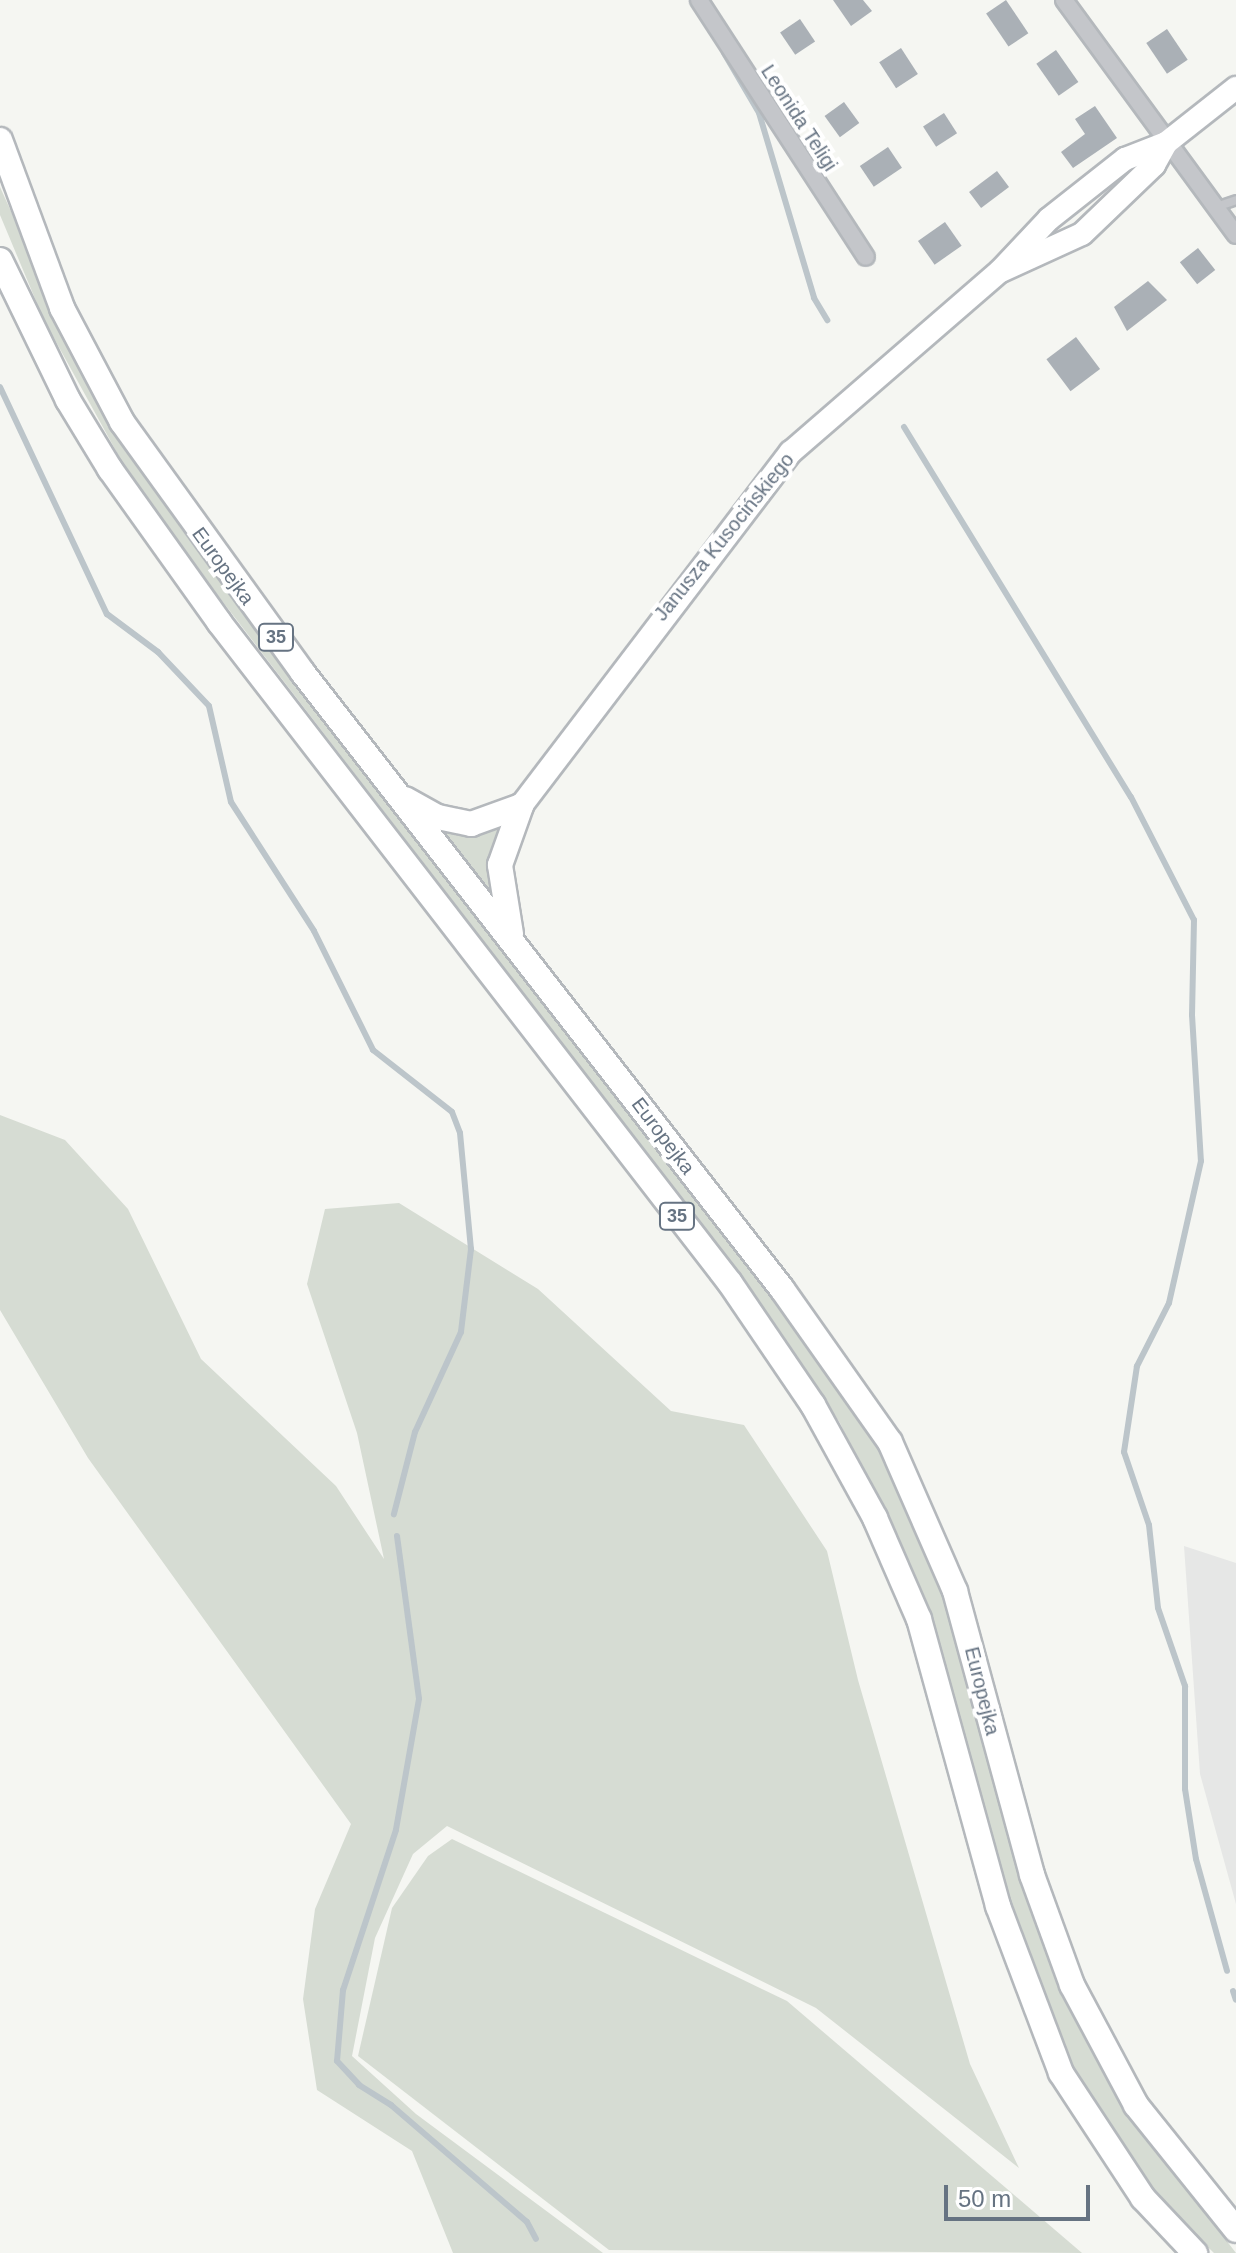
<!DOCTYPE html>
<html>
<head>
<meta charset="utf-8">
<style>
	body { margin:0 }
	#map { position:relative; width:1236px; height:2253px; overflow:hidden; background:#f5f6f2; font-family:Arial,sans-serif }
	div>[style] { position:absolute }
	.built>* { inset:0; background:#e6e7e6 }
	.green>* { inset:0; background:#d6dcd3 }
	.stream>* { height:6px; margin:-3px; padding:0 3px; transform-origin:3px; border-radius:3px; background:#bcc5ca }
	.building>* { inset:0; background:#aab0b6; transform-origin:0 0 }
	.roads { filter:drop-shadow(2px 0 #b4b8bc) drop-shadow(-2px 0 #b4b8bc) drop-shadow(0 2px #b4b8bc) drop-shadow(0 -2px #b4b8bc) }
	.lane>* { height:8px; margin:-4px; padding:0 4px; transform-origin:4px; border-radius:4px; background:#c4c6ca }
	.street>* { height:16px; margin:-8px; padding:0 8px; transform-origin:8px; border-radius:8px; background:#c4c6ca }
	.secondary>* { height:22px; margin:-11px; padding:0 11px; transform-origin:11px; border-radius:11px; background:#fff }
	.primary>* { height:24px; margin:-12px; padding:0 12px; transform-origin:12px; border-radius:12px; background:#fff }
	span { translate:-50% -50%; white-space:nowrap; text-align:center; line-height:1.15; -webkit-text-stroke:8px #fff; paint-order:stroke }
	.shield-label span { padding:2px 6px; background:#fff; border:2px solid; border-radius:6px; -webkit-text-stroke-width:0 }
	.shield-label { font-size:18px; color:#667382; font-weight:700 }
	.street-label { font-size:20px; color:#667382 }
	.scale { position:absolute; left:944px; top:2185px; width:146px; height:36px; box-sizing:border-box; border:4px solid #667382; border-top:0; padding-left:10px; font-size:24px; line-height:28px; white-space:nowrap; color:#667382; -webkit-text-stroke:6px #fff; paint-order:stroke }
</style>
</head>
<body>
<div id="map">
	<div class="built">
		<div style="clip-path:polygon(1184px 1546px,1236px 1563px,1236px 1904px,1200px 1774px)"></div>
	</div>
	<div class="green">
		<div style="clip-path:polygon(0 187px,91px 388px,182px 530px,761px 1283px,882px 1454px,942px 1594px,1025px 1891px,1069px 2005px,1126px 2110px,1236px 2253px,1214px 2253px,1188px 2228px,1147px 2181px,1075px 2071px,1008px 1896px,926px 1605px,840px 1423px,752px 1291px,173px 537px,121px 460px,44px 320px,0 215px)"></div>
		<div style="clip-path:polygon(441px 830px,499px 830px,491px 892px,487px 892px)"></div>
		<div style="clip-path:polygon(0 1115px,65px 1140px,128px 1209px,201px 1359px,336px 1486px,384px 1559px,357px 1433px,307px 1284px,325px 1209px,399px 1203px,538px 1289px,671px 1411px,744px 1425px,827px 1551px,858px 1680px,970px 2064px,1019px 2168px,816px 2008px,447px 1826px,413px 1854px,375px 1938px,352px 2056px,416px 2114px,603px 2253px,453px 2253px,412px 2151px,317px 2090px,303px 1999px,315px 1909px,351px 1824px,88px 1458px,0 1310px)"></div>
		<div style="clip-path:polygon(452px 1839px,787px 2001px,1082px 2253px,609px 2250px,358px 2056px,392px 1908px,428px 1856px)"></div>
	</div>
	<div class="stream">
		<div style="left:724px;top:53px;width:69px;rotate:59.7deg"></div>
		<div style="left:759px;top:113px;width:193px;rotate:73.4deg"></div>
		<div style="left:814px;top:298px;width:26px;rotate:59deg"></div>
		<div style="left:0;top:387px;width:251px;rotate:64.8deg"></div>
		<div style="left:107px;top:614px;width:64px;rotate:36.7deg"></div>
		<div style="left:158px;top:652px;width:74px;rotate:46.6deg"></div>
		<div style="left:209px;top:706px;width:98px;rotate:77.1deg"></div>
		<div style="left:231px;top:802px;width:153px;rotate:57.2deg"></div>
		<div style="left:314px;top:931px;width:133px;rotate:63.6deg"></div>
		<div style="left:373px;top:1050px;width:100px;rotate:38.1deg"></div>
		<div style="left:452px;top:1112px;width:22px;rotate:69deg"></div>
		<div style="left:460px;top:1133px;width:117px;rotate:84.6deg"></div>
		<div style="left:471px;top:1249px;width:84px;rotate:96.9deg"></div>
		<div style="left:461px;top:1332px;width:110px;rotate:114.7deg"></div>
		<div style="left:415px;top:1432px;width:85px;rotate:104.4deg"></div>
		<div style="left:904px;top:427px;width:434px;rotate:58.5deg"></div>
		<div style="left:1131px;top:797px;width:138px;rotate:62.9deg"></div>
		<div style="left:1194px;top:920px;width:95px;rotate:91.2deg"></div>
		<div style="left:1192px;top:1015px;width:146px;rotate:86.5deg"></div>
		<div style="left:1201px;top:1161px;width:146px;rotate:102.7deg"></div>
		<div style="left:1169px;top:1303px;width:71px;rotate:116.9deg"></div>
		<div style="left:1137px;top:1366px;width:87px;rotate:98.6deg"></div>
		<div style="left:1124px;top:1452px;width:77px;rotate:71.1deg"></div>
		<div style="left:1149px;top:1525px;width:83px;rotate:83.8deg"></div>
		<div style="left:1158px;top:1608px;width:83px;rotate:70.9deg"></div>
		<div style="left:1185px;top:1686px;width:103px;rotate:90deg"></div>
		<div style="left:1185px;top:1789px;width:71px;rotate:81.1deg"></div>
		<div style="left:1196px;top:1859px;width:116px;rotate:74.5deg"></div>
		<div style="left:397px;top:1536px;width:164px;rotate:82.3deg"></div>
		<div style="left:419px;top:1699px;width:133px;rotate:100deg"></div>
		<div style="left:396px;top:1830px;width:169px;rotate:108.3deg"></div>
		<div style="left:343px;top:1990px;width:71px;rotate:94.8deg"></div>
		<div style="left:337px;top:2061px;width:33px;rotate:47deg"></div>
		<div style="left:359px;top:2085px;width:38px;rotate:32deg"></div>
		<div style="left:391px;top:2105px;width:179px;rotate:40.7deg"></div>
		<div style="left:527px;top:2222px;width:19px;rotate:62deg"></div>
		<div style="left:1233px;top:1991px;width:9px;rotate:72deg"></div>
	</div>
	<div class="building">
		<div style="clip-path:polygon(833px 0,863px 0,872px 11px,851px 26px)"></div>
		<div style="left:1006px;top:0;width:40px;height:24px;rotate:56deg"></div>
		<div style="left:800px;top:19px;width:27px;height:24px;rotate:56deg"></div>
		<div style="left:1167px;top:29px;width:37px;height:25px;rotate:56deg"></div>
		<div style="left:901px;top:48px;width:31px;height:26px;rotate:57deg"></div>
		<div style="left:1056px;top:50px;width:39px;height:24px;rotate:55deg"></div>
		<div style="left:844px;top:102px;width:26px;height:24px;rotate:54deg"></div>
		<div style="clip-path:polygon(1095px 106px,1117px 138px,1073px 168px,1061px 152px,1085px 134px,1075px 119px)"></div>
		<div style="left:944px;top:113px;width:24px;height:25px;rotate:57deg"></div>
		<div style="left:888px;top:147px;width:25px;height:34px;rotate:56deg"></div>
		<div style="left:997px;top:171px;width:20px;height:35px;rotate:53deg"></div>
		<div style="left:945px;top:222px;width:29px;height:33px;rotate:55deg"></div>
		<div style="left:1198px;top:248px;width:28px;height:23px;rotate:52deg"></div>
		<div style="clip-path:polygon(1148px 281px,1167px 300px,1127px 331px,1114px 307px)"></div>
		<div style="left:1076px;top:337px;width:40px;height:37px;rotate:53deg"></div>
	</div>
	<div class="roads">
		<div class="lane">
			<div style="left:1216px;top:207px;width:21px;rotate:-19deg"></div>
		</div>
		<div class="street">
			<div style="left:699px;top:0;width:306px;rotate:57deg"></div>
			<div style="left:1064px;top:0;width:291px;rotate:53.8deg"></div>
		</div>
		<div class="secondary">
			<div style="left:1001px;top:271px;width:89px;rotate:-24.6deg"></div>
			<div style="left:1082px;top:234px;width:100px;rotate:-43.8deg"></div>
			<div style="left:1154px;top:165px;width:25px;rotate:-61deg"></div>
			<div style="left:521px;top:806px;width:445px;rotate:-52.7deg"></div>
			<div style="left:791px;top:452px;width:276px;rotate:-40.9deg"></div>
			<div style="left:1000px;top:271px;width:71px;rotate:-46.7deg"></div>
			<div style="left:1049px;top:219px;width:97px;rotate:-38.3deg"></div>
			<div style="left:1125px;top:159px;width:44px;rotate:-21.3deg"></div>
			<div style="left:1166px;top:143px;width:89px;rotate:-38.2deg"></div>
		</div>
		<div class="primary">
			<div style="left:0;top:140px;width:179px;rotate:69.7deg"></div>
			<div style="left:62px;top:308px;width:129px;rotate:62.2deg"></div>
			<div style="left:122px;top:422px;width:309px;rotate:54.2deg"></div>
			<div style="left:303px;top:673px;width:780px;rotate:52.13deg"></div>
			<div style="left:782px;top:1289px;width:187px;rotate:54.8deg"></div>
			<div style="left:890px;top:1442px;width:163px;rotate:66.4deg"></div>
			<div style="left:955px;top:1591px;width:294px;rotate:74.8deg"></div>
			<div style="left:1032px;top:1875px;width:117px;rotate:70deg"></div>
			<div style="left:1072px;top:1985px;width:136px;rotate:61.9deg"></div>
			<div style="left:1136px;top:2105px;width:160px;rotate:51.3deg"></div>
			<div style="left:0;top:260px;width:156px;rotate:64.1deg"></div>
			<div style="left:68px;top:400px;width:81px;rotate:58.7deg"></div>
			<div style="left:110px;top:469px;width:188px;rotate:54.5deg"></div>
			<div style="left:219px;top:622px;width:835px;rotate:52.29deg"></div>
			<div style="left:730px;top:1283px;width:148px;rotate:55.8deg"></div>
			<div style="left:813px;top:1405px;width:129px;rotate:61.2deg"></div>
			<div style="left:875px;top:1518px;width:110px;rotate:66.5deg"></div>
			<div style="left:919px;top:1619px;width:298px;rotate:74.6deg"></div>
			<div style="left:998px;top:1906px;width:178px;rotate:69.3deg"></div>
			<div style="left:1061px;top:2073px;width:149px;rotate:56.7deg"></div>
			<div style="left:1143px;top:2198px;width:76px;rotate:46.6deg"></div>
			<div style="left:405px;top:799px;width:38px;rotate:29deg"></div>
			<div style="left:438px;top:817px;width:34px;rotate:12deg"></div>
			<div style="left:471px;top:824px;width:53px;rotate:-19.8deg"></div>
			<div style="left:511px;top:934px;width:70px;rotate:-99.1deg"></div>
			<div style="left:500px;top:865px;width:63px;rotate:-70.4deg"></div>
		</div>
	</div>
	<div class="shield-label">
		<span style="left:276px;top:637px">35</span>
		<span style="left:677px;top:1216px">35</span>
	</div>
	<div class="street-label">
		<span style="left:799px;top:118px;rotate:57deg">Leonida Teligi</span>
		<span style="left:724px;top:537px;rotate:-51deg">Janusza Kusocińskiego</span>
		<span style="left:223px;top:566px;rotate:54deg">Europejka</span>
		<span style="left:663px;top:1136px;rotate:53deg">Europejka</span>
		<span style="left:982px;top:1691px;rotate:76deg">Europejka</span>
	</div>
	<div class="scale">50 m</div>
</div>
</body>
</html>
